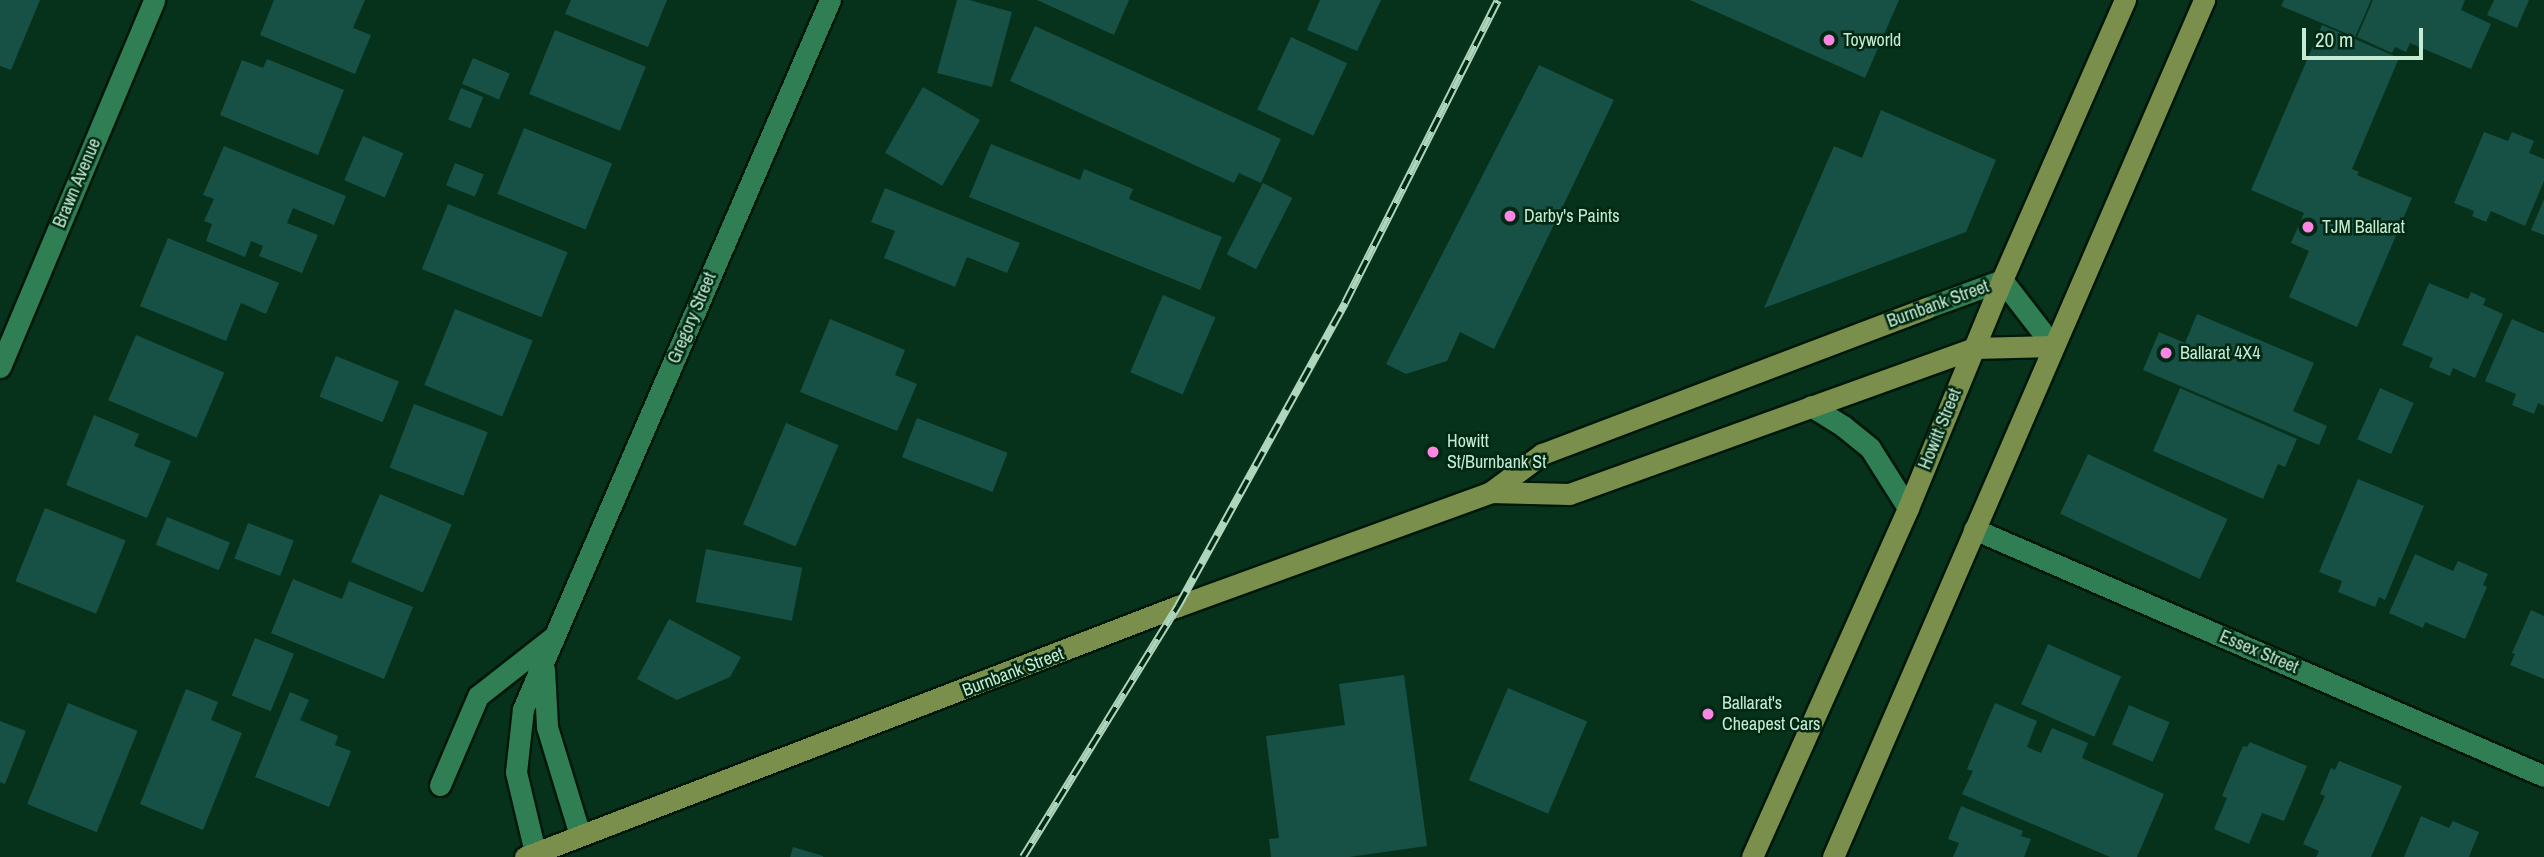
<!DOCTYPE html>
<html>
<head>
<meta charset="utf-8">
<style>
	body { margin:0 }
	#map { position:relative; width:2544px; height:857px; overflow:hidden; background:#06321c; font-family:"Archivo Narrow",sans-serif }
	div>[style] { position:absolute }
	.building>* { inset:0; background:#175044; transform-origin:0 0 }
	.roads { filter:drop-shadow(2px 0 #01170a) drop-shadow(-2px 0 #01170a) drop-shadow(0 2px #01170a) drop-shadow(0 -2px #01170a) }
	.minor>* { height:21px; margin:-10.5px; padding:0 10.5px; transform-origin:10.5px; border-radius:10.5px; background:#307f54 }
	.major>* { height:21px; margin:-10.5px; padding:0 10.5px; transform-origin:10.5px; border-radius:10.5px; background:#7a8f4c }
	.rail>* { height:8px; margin-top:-4px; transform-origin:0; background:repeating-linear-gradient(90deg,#002813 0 16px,#afd6bd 0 32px); box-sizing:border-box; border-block:2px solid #afd6bd }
	.dots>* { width:19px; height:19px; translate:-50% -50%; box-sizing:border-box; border:4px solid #002813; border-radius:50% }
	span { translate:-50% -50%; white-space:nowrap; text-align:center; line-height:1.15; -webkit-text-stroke:5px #002813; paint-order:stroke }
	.poi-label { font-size:18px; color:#c5ebd2 }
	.left { translate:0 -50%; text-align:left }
	.street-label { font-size:18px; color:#c5ebd2 }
	.scale { position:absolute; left:2302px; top:28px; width:121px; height:32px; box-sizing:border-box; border:4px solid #c5ebd2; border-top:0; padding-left:9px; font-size:21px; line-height:24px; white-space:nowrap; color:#c5ebd2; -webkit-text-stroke:5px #002813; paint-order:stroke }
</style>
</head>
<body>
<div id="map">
	<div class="building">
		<div style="clip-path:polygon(0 0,40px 0,11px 70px,0 66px)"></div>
		<div style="clip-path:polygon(274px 0,365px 0,353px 28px,371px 35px,355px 74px,260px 35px)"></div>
		<div style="clip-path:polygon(571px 0,667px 0,648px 47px,565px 14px)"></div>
		<div style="clip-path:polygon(957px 0,969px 0,1012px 12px,992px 87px,937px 73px)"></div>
		<div style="clip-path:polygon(1037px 0,1129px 0,1114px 35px)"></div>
		<div style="clip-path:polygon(1320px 0,1381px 0,1357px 51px,1307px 30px)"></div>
		<div style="clip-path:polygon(1690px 0,1899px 0,1865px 78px)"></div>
		<div style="clip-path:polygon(2284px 0,2371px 0,2355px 37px,2281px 6px)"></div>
		<div style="clip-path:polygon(2373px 0,2465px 0,2461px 10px,2491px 24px,2471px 69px,2410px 43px,2406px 52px,2395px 47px,2392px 53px,2357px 37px)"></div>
		<div style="clip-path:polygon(2494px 0,2529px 0,2517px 28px,2487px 15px)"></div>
		<div style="clip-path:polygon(2322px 25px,2399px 58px,2352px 169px,2359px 172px,2357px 175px,2412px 198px,2357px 327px,2289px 297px,2309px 251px,2291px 243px,2304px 213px,2251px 190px)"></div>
		<div style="clip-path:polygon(1035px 26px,1281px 139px,1261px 183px,1239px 173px,1234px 183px,1010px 81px)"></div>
		<div style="left:555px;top:30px;width:98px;height:69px;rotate:22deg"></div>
		<div style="left:1291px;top:37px;width:62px;height:80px;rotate:25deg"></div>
		<div style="left:473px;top:58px;width:40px;height:28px;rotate:23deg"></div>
		<div style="clip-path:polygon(267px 59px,344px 90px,318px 155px,220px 115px,242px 60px,263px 68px)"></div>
		<div style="clip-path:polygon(1539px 65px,1614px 100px,1494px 349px,1460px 332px,1447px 361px,1406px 374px,1386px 364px)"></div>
		<div style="left:923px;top:87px;width:66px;height:76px;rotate:30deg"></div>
		<div style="left:461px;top:88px;width:24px;height:34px;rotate:22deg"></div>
		<div style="clip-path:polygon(1881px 110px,1996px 160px,1966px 232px,1764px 308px,1834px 146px,1862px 158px)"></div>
		<div style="left:524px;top:128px;width:95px;height:71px;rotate:22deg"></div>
		<div style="clip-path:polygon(2484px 132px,2508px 141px,2512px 132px,2534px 141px,2529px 153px,2544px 159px,2544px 181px,2525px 226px,2491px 211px,2486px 222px,2472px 216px,2474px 211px,2454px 203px)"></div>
		<div style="left:363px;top:136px;width:44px;height:48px;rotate:23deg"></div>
		<div style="clip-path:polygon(991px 144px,1080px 180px,1084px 169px,1133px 189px,1129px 199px,1222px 237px,1200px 290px,969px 197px)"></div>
		<div style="clip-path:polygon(224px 146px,346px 196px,334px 225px,293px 208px,287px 223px,318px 235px,302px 273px,259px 256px,263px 246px,251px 241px,245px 257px,206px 241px,212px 224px,204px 221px,214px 199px,203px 195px)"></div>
		<div style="left:455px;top:163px;width:31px;height:24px;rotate:22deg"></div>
		<div style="left:1263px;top:183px;width:33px;height:80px;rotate:27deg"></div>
		<div style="clip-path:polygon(885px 188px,1020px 243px,1007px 273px,967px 257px,955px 287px,884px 258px,895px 231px,871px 222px)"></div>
		<div style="clip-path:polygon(2544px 199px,2544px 235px,2531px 230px)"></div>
		<div style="left:448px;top:204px;width:129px;height:70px;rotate:22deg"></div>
		<div style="clip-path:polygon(168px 238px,279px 283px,266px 314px,241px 303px,226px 341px,140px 306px)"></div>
		<div style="clip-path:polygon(2429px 283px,2468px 299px,2471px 292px,2486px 299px,2483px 305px,2503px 314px,2475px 378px,2453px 368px,2450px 376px,2429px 367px,2433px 358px,2402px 345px)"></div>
		<div style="left:1163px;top:295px;width:57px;height:84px;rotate:23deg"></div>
		<div style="left:455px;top:309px;width:84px;height:82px;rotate:22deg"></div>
		<div style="clip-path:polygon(2197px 314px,2314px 363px,2293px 411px,2327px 426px,2319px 445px,2143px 370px,2159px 332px,2185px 343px)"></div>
		<div style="clip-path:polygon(830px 319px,905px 350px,895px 375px,917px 384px,897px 431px,800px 392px)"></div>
		<div style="clip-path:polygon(2512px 319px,2544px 333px,2544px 406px,2538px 403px,2534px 414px,2512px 405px,2516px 394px,2485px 381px)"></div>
		<div style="left:136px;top:335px;width:96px;height:71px;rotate:23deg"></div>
		<div style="left:336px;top:356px;width:68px;height:44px;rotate:22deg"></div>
		<div style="clip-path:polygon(2180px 388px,2297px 439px,2285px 467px,2278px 464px,2263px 499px,2153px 451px)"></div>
		<div style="left:2380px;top:388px;width:37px;height:56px;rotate:24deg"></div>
		<div style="left:414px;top:404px;width:79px;height:68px;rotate:21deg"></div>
		<div style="clip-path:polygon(94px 415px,139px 434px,134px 446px,171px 461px,147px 518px,66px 485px)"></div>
		<div style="left:917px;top:418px;width:97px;height:42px;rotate:21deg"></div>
		<div style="left:786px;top:423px;width:57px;height:110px;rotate:23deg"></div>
		<div style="left:2088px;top:454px;width:154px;height:66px;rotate:25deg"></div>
		<div style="clip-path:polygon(2358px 479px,2424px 506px,2385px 600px,2379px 597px,2375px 607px,2338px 592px,2342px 581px,2319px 572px)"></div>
		<div style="left:380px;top:494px;width:78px;height:74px;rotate:23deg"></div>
		<div style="left:45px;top:508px;width:87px;height:79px;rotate:22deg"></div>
		<div style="left:167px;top:517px;width:68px;height:30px;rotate:22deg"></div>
		<div style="left:248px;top:523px;width:49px;height:38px;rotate:21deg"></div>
		<div style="left:706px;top:549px;width:98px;height:54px;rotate:11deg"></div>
		<div style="clip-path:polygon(2415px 554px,2453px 571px,2458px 561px,2488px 574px,2483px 585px,2487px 587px,2465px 639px,2425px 622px,2423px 628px,2389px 613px)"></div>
		<div style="clip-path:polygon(293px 579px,342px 599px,349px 581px,413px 607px,384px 679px,271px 633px)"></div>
		<div style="clip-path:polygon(2531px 610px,2544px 616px,2544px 679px,2510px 665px,2515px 654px,2512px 653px)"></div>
		<div style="clip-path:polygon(669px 619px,741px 657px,730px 677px,677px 700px,637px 679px)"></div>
		<div style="left:255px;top:638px;width:42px;height:62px;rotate:22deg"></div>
		<div style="left:2048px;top:644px;width:80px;height:66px;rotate:24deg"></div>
		<div style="clip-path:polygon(1404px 675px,1427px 846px,1349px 857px,1271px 857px,1269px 839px,1279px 838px,1266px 736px,1345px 725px,1339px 684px)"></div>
		<div style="left:1508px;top:688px;width:86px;height:100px;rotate:23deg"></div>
		<div style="clip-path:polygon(186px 689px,218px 702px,211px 720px,242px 733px,203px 830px,140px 804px)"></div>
		<div style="clip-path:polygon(290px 692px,309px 700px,300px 720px,338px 736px,335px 745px,351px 751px,329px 807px,255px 777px)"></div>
		<div style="left:68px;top:703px;width:75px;height:109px;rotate:22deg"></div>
		<div style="clip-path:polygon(1995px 703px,2037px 721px,2027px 747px,2041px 753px,2052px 728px,2088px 743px,2082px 758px,2164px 794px,2137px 857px,2110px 857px,1962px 794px,1973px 771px,1967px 769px)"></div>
		<div style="left:2129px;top:705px;width:44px;height:43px;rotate:23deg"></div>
		<div style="clip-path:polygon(0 721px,26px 731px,5px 784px,0 782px)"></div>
		<div style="clip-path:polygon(2250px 742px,2307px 766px,2284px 821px,2262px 813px,2249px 844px,2214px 829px,2227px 798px,2222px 796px,2243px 746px,2247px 747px)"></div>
		<div style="clip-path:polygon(2339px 761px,2402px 786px,2371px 857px,2316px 857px,2319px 851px,2303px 844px,2325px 796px,2320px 794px,2331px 768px,2335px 770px)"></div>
		<div style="clip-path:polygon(1961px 806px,2023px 831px,2021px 836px,2031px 839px,2024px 857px,1953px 857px,1959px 843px,1948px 839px)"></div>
		<div style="clip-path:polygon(2421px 816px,2449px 828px,2453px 821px,2479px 832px,2469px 857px,2404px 857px)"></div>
		<div style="clip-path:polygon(793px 847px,823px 856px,823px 857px,790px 857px)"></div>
	</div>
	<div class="roads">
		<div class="minor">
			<div style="left:1926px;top:308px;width:81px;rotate:-20.2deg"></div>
			<div style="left:2002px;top:280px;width:83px;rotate:52.3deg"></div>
			<div style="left:0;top:367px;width:398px;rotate:-67.2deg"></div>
			<div style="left:1811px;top:406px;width:38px;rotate:32deg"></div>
			<div style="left:1843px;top:426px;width:35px;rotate:39deg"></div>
			<div style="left:1870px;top:448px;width:71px;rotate:57.7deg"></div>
			<div style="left:1974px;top:529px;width:621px;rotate:23.43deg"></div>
			<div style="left:544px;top:669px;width:58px;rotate:87deg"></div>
			<div style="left:547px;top:727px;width:113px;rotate:73deg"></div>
			<div style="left:440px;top:785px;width:97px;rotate:-66.9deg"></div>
			<div style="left:478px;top:696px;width:94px;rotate:-38.1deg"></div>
			<div style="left:535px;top:852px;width:82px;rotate:-103.4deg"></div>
			<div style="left:516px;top:772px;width:63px;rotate:-83.7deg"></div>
			<div style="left:523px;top:709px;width:773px;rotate:-66.59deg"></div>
		</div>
		<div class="major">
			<div style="left:1491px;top:492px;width:78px;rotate:1.5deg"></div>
			<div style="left:1569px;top:494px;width:431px;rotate:-19.8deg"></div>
			<div style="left:1974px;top:348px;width:79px;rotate:-1.5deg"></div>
			<div style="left:525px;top:857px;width:700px;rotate:-21.03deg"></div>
			<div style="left:1178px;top:606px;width:333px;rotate:-20deg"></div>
			<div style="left:1491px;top:492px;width:64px;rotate:-36.7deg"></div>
			<div style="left:1542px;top:454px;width:411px;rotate:-20.8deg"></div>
			<div style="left:1752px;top:857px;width:382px;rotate:-65.9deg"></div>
			<div style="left:1908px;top:508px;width:247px;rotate:-67.6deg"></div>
			<div style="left:2002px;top:280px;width:306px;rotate:-66.3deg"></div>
			<div style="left:1833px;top:857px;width:934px;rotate:-66.59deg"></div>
		</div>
	</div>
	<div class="rail">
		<div style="left:1023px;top:857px;width:295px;rotate:-58.3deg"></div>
		<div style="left:1178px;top:606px;width:346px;rotate:-61.1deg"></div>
		<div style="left:1345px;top:303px;width:339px;rotate:-63.2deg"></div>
	</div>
	<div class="dots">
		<div style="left:1829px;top:40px;background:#fd86e2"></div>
		<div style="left:1510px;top:216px;background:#fd86e2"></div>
		<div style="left:2308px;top:227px;background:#fd86e2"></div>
		<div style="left:2166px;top:353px;background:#fd86e2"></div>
		<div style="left:1433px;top:452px;background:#fd86e2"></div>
		<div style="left:1708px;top:714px;background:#fd86e2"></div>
	</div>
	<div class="poi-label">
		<span class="left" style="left:1843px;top:40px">Toyworld</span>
		<span class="left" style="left:1524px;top:216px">Darby's Paints</span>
		<span class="left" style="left:2322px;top:227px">TJM Ballarat</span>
		<span class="left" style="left:2180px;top:353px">Ballarat 4X4</span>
		<span class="left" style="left:1447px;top:452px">Howitt<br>St/Burnbank St</span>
		<span class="left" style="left:1722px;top:714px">Ballarat's<br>Cheapest Cars</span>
	</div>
	<div class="street-label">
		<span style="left:77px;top:183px;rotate:-67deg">Brawn Avenue</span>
		<span style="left:1938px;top:304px;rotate:-20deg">Burnbank Street</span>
		<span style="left:692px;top:318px;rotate:-67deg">Gregory Street</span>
		<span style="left:1940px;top:429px;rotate:-68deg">Howitt Street</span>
		<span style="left:2259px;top:652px;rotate:23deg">Essex Street</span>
		<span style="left:1013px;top:672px;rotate:-21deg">Burnbank Street</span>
	</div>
	<div class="scale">20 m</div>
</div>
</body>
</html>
